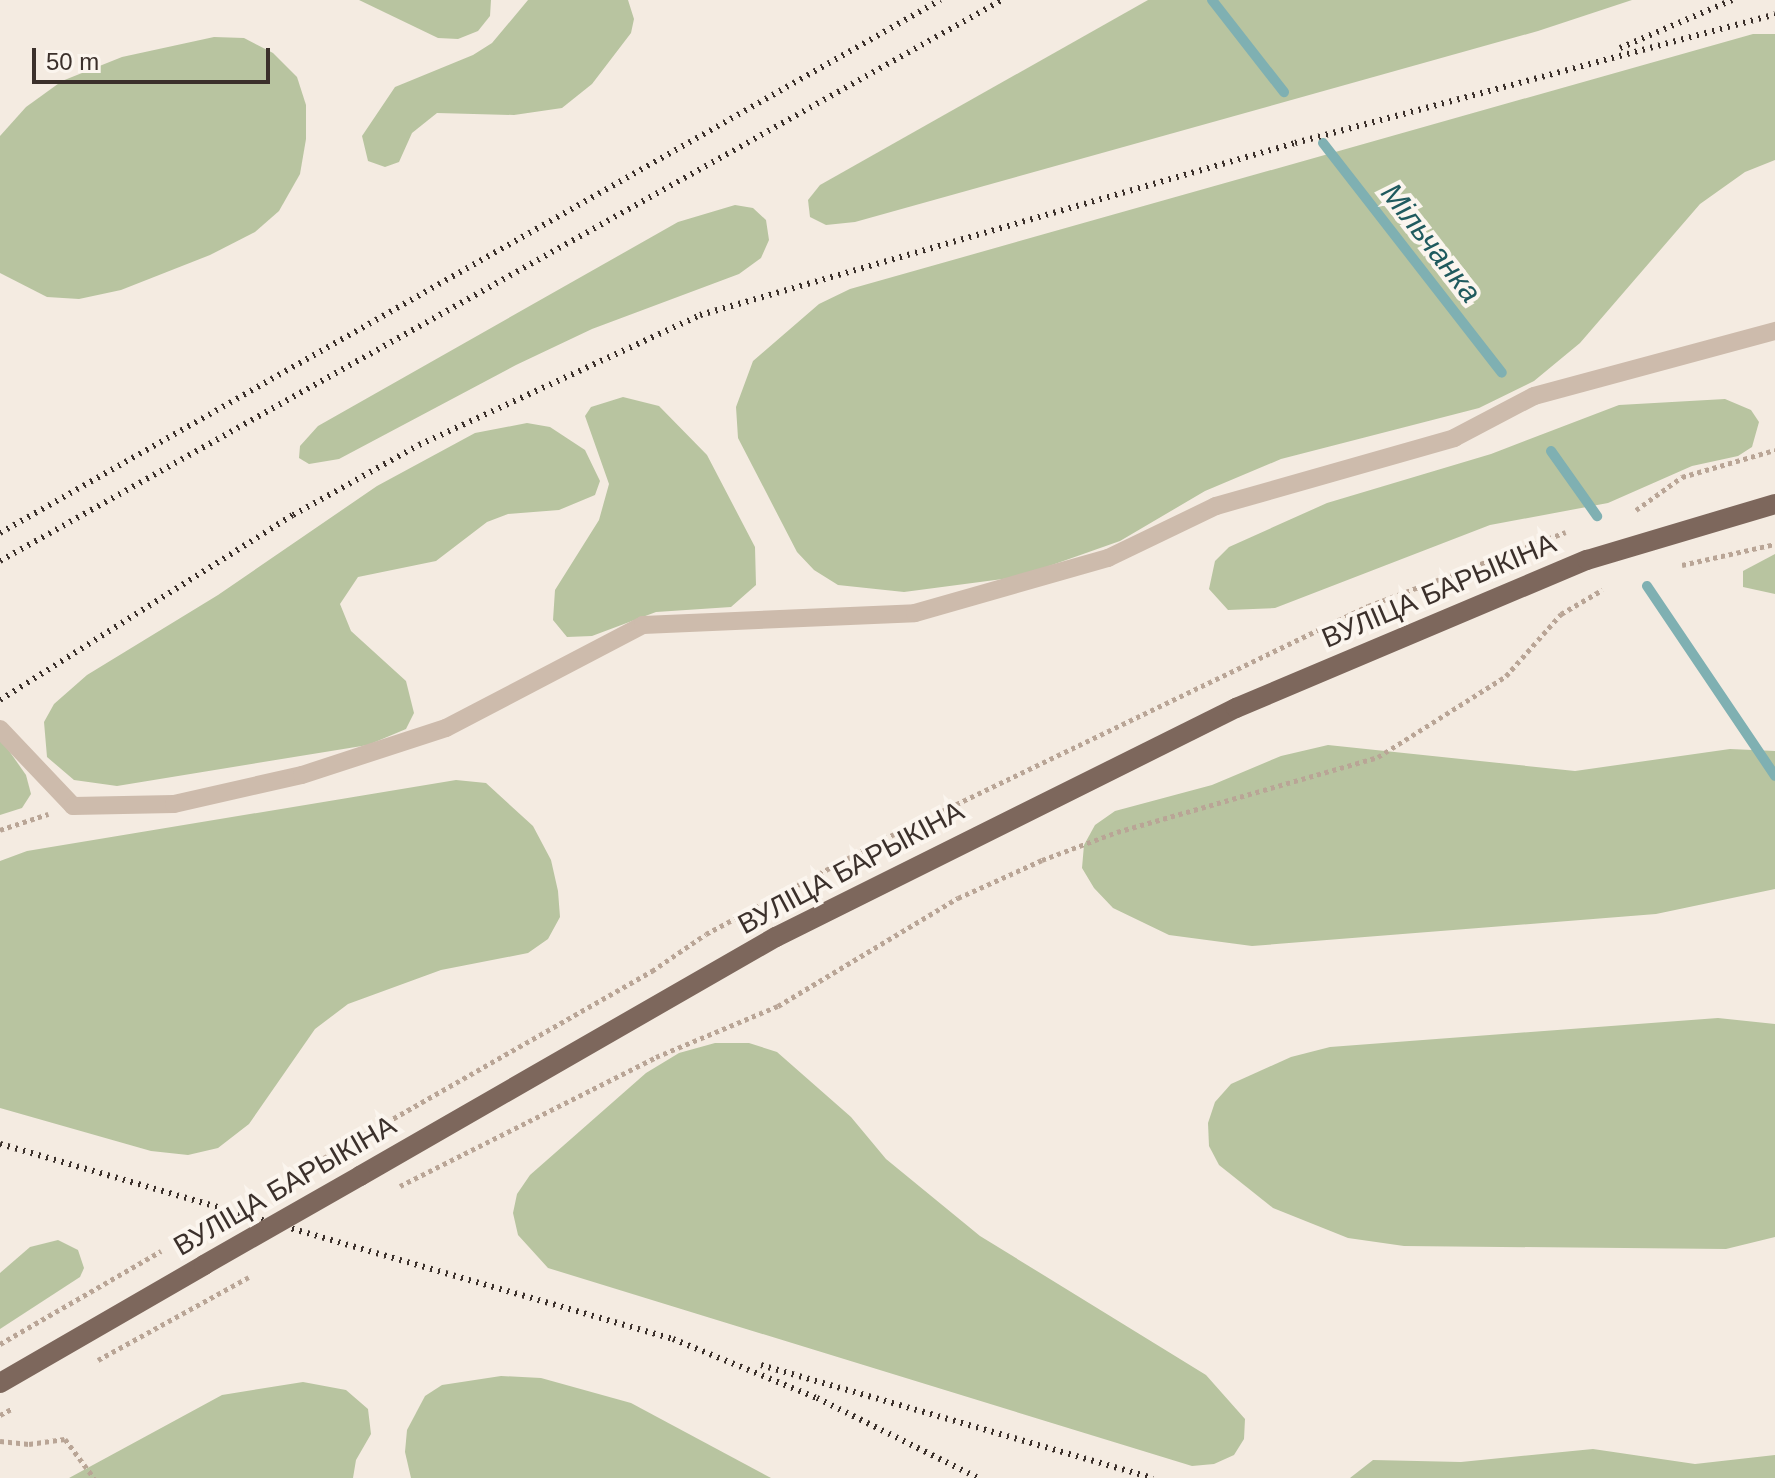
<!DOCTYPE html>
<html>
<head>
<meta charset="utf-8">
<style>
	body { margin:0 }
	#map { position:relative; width:1775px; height:1478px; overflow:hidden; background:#f4ebe1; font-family:Arial,sans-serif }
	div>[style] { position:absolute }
	.green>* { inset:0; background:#b8c4a0 }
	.stream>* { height:10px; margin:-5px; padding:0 5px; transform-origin:5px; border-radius:5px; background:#7fb0b2 }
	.path>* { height:5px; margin-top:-2.5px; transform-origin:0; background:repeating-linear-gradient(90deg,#b9a596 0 4px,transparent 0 8px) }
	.lane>* { height:18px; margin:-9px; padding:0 9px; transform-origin:9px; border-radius:9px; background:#cdbbac }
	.primary>* { height:20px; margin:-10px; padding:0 10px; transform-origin:10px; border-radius:10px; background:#7d675c }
	.rail>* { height:6px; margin-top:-3px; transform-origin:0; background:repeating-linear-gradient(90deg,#3b302b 0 2px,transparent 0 8px) }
	.primary-bridge>* { height:20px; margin:-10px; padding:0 10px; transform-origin:10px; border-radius:10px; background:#7d675c }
	span { translate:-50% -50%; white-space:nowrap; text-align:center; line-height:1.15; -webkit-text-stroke:8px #fbf5ee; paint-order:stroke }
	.street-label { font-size:28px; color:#3b302b }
	.water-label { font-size:30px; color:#1f5a5e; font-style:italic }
	.scale { position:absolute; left:32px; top:48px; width:238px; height:36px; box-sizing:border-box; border:4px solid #3b302b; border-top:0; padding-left:10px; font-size:24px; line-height:28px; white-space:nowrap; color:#3b302b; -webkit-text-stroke:6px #fbf5ee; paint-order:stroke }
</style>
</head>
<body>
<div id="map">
	<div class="green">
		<div style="clip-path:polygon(359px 0,491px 0,490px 16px,478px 31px,458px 39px,438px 38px)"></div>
		<div style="clip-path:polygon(528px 0,628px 0,634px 19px,631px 33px,592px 84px,562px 108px,514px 115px,437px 113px,412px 133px,399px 162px,385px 167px,368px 161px,362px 136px,395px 87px,473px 55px,492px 43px)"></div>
		<div style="clip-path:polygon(1148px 0,1632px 0,1538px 31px,855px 222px,826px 225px,810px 217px,808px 200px,820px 185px)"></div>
		<div style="clip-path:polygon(1753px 34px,1775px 34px,1775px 160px,1745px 172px,1700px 204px,1580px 343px,1534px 381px,1479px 408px,1281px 459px,1205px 491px,1120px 541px,1018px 577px,904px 592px,838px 585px,814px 570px,797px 552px,738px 438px,736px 407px,753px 361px,819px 304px,850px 289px)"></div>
		<div style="clip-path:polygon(214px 37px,244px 38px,273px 53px,297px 77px,306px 105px,306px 139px,300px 174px,279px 211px,255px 232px,210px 255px,121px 290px,79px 299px,47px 297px,0 273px,0 136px,26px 107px,62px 81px,122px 57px)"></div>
		<div style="clip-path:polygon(735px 205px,753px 208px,766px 220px,769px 240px,761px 258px,739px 274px,592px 329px,516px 365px,339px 459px,309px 464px,299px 458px,300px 446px,318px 426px,678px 222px)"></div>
		<div style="clip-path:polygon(623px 397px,659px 406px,707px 455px,755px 547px,756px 585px,731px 607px,656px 612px,592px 636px,567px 637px,553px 620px,555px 590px,599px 520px,609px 484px,585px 416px,591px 407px)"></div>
		<div style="clip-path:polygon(1725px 399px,1751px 410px,1759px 422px,1752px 447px,1738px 456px,1692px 466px,1608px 503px,1490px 525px,1275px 608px,1228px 610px,1209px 589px,1215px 561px,1229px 547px,1327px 503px,1491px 454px,1619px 405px)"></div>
		<div style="clip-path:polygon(527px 423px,550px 427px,585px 450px,600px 481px,595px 495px,559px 510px,508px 514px,487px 522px,436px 561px,358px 577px,340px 604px,351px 631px,406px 681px,414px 713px,406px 729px,368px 745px,117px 786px,74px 780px,47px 757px,44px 722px,54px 704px,87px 675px,218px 595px,377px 486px,475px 433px)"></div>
		<div style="clip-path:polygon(1775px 554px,1775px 594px,1743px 587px,1743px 571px)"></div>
		<div style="clip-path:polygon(0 738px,26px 775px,31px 794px,22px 808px,0 815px)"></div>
		<div style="clip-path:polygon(1328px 745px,1575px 771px,1730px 749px,1775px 751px,1775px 889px,1656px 914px,1252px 946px,1169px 935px,1113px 908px,1094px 888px,1082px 868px,1084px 845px,1095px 825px,1115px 811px,1212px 785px,1281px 756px)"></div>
		<div style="clip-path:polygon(456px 780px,486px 783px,533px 826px,551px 860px,558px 891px,560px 917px,548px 939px,528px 953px,441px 970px,348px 1004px,315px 1029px,249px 1124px,218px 1148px,188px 1155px,151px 1151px,0 1108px,0 861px,27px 851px)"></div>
		<div style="clip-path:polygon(1718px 1018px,1775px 1024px,1775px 1237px,1726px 1249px,1404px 1246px,1348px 1238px,1273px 1208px,1219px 1165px,1209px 1146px,1208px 1123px,1215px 1102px,1231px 1084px,1291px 1057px,1330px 1047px)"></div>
		<div style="clip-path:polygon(715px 1043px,749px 1043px,777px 1052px,851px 1117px,886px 1159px,980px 1236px,1206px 1375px,1245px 1419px,1244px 1439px,1234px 1455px,1214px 1464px,1192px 1466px,548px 1268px,518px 1235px,513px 1213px,517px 1194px,530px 1175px,646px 1073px,679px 1053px)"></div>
		<div style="clip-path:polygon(58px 1240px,78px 1250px,84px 1268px,80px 1277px,0 1329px,0 1273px,30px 1247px)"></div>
		<div style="clip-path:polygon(501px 1376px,541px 1378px,631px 1403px,771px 1478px,411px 1478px,405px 1452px,407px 1430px,425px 1396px,442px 1385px)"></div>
		<div style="clip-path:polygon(303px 1382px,346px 1390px,368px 1409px,371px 1434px,356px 1460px,353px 1478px,69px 1478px,222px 1395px)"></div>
		<div style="clip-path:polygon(1593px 1449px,1695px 1464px,1775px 1455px,1775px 1478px,1350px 1478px,1373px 1460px,1461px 1462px)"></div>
	</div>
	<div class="stream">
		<div style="left:1212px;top:0;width:117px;rotate:52deg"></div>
		<div style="left:1323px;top:143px;width:291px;rotate:52.1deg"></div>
		<div style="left:1551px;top:451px;width:80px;rotate:54.7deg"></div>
		<div style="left:1647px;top:586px;width:229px;rotate:56deg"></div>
	</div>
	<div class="path">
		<div style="left:1636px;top:510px;width:57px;rotate:-35.7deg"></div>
		<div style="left:1682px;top:477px;width:97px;rotate:-16.2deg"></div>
		<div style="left:1682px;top:565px;width:95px;rotate:-12.7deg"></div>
		<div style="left:0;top:830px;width:51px;rotate:-18.4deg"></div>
		<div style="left:317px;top:1162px;width:386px;rotate:-29.7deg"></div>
		<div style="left:652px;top:971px;width:65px;rotate:-34.4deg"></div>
		<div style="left:706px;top:934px;width:202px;rotate:-28.1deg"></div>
		<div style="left:884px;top:839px;width:537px;rotate:-25.71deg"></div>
		<div style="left:1368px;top:606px;width:211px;rotate:-20.5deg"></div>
		<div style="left:400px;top:1186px;width:287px;rotate:-26.7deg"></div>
		<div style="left:656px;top:1057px;width:132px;rotate:-22.7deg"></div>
		<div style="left:778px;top:1006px;width:210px;rotate:-31deg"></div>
		<div style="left:958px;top:898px;width:92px;rotate:-24.3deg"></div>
		<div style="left:1042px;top:860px;width:80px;rotate:-20.5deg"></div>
		<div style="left:1117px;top:832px;width:272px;rotate:-16deg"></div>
		<div style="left:1378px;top:757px;width:151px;rotate:-32.3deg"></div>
		<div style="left:1506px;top:676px;width:83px;rotate:-48.4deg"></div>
		<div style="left:1561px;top:614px;width:48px;rotate:-30.3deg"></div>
		<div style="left:0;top:1344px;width:186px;rotate:-30deg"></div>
		<div style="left:98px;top:1360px;width:172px;rotate:-28.8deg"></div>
		<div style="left:0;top:1415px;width:15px;rotate:-28deg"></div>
		<div style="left:0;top:1441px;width:29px;rotate:6deg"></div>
		<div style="left:29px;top:1444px;width:36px;rotate:-8deg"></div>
		<div style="left:65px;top:1439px;width:49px;rotate:53.4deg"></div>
	</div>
	<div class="lane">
		<div style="left:0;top:729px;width:106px;rotate:46.5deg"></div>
		<div style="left:73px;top:806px;width:101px;rotate:-1.1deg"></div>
		<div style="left:174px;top:804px;width:131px;rotate:-12.8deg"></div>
		<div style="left:302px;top:775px;width:151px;rotate:-18.1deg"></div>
		<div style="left:446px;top:728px;width:222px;rotate:-27.6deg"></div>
		<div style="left:643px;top:625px;width:272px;rotate:-2.5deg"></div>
		<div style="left:915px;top:613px;width:201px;rotate:-15.9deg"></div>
		<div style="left:1108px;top:558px;width:120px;rotate:-25.7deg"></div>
		<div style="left:1216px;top:506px;width:248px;rotate:-15.9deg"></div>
		<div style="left:1454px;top:438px;width:90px;rotate:-27.7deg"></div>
		<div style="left:1534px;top:396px;width:250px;rotate:-15.1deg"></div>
	</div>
	<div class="primary">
		<div style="left:360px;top:1176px;width:480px;rotate:-29.9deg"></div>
		<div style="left:776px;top:937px;width:514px;rotate:-26.47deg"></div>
		<div style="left:1236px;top:708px;width:381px;rotate:-22.9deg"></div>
		<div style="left:1587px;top:560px;width:196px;rotate:-16.6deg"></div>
		<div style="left:0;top:1383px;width:236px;rotate:-30deg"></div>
	</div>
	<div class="rail">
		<div style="left:1620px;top:48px;width:122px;rotate:-23.2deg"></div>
		<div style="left:0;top:533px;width:1081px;rotate:-29.55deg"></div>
		<div style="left:0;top:561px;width:1148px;rotate:-29.24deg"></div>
		<div style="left:0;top:700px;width:347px;rotate:-32.3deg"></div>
		<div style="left:293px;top:515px;width:144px;rotate:-29.1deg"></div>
		<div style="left:419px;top:445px;width:310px;rotate:-24.8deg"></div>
		<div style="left:700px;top:315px;width:619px;rotate:-16.12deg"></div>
		<div style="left:1295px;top:143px;width:497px;rotate:-15deg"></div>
		<div style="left:0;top:1144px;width:701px;rotate:16.16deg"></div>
		<div style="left:673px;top:1339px;width:156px;rotate:22.3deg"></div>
		<div style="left:817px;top:1398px;width:180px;rotate:26.4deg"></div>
		<div style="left:761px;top:1365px;width:408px;rotate:16.1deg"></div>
	</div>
	<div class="primary-bridge">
		<div style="left:204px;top:1265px;width:180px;rotate:-29.7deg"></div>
	</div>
	<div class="street-label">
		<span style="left:1439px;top:591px;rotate:-23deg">ВУЛІЦА БАРЫКІНА</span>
		<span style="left:851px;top:868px;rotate:-28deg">ВУЛІЦА БАРЫКІНА</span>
		<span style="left:285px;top:1186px;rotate:-30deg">ВУЛІЦА БАРЫКІНА</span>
	</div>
	<div class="water-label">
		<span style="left:1431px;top:243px;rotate:52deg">Мільчанка</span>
	</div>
	<div class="scale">50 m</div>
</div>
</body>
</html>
